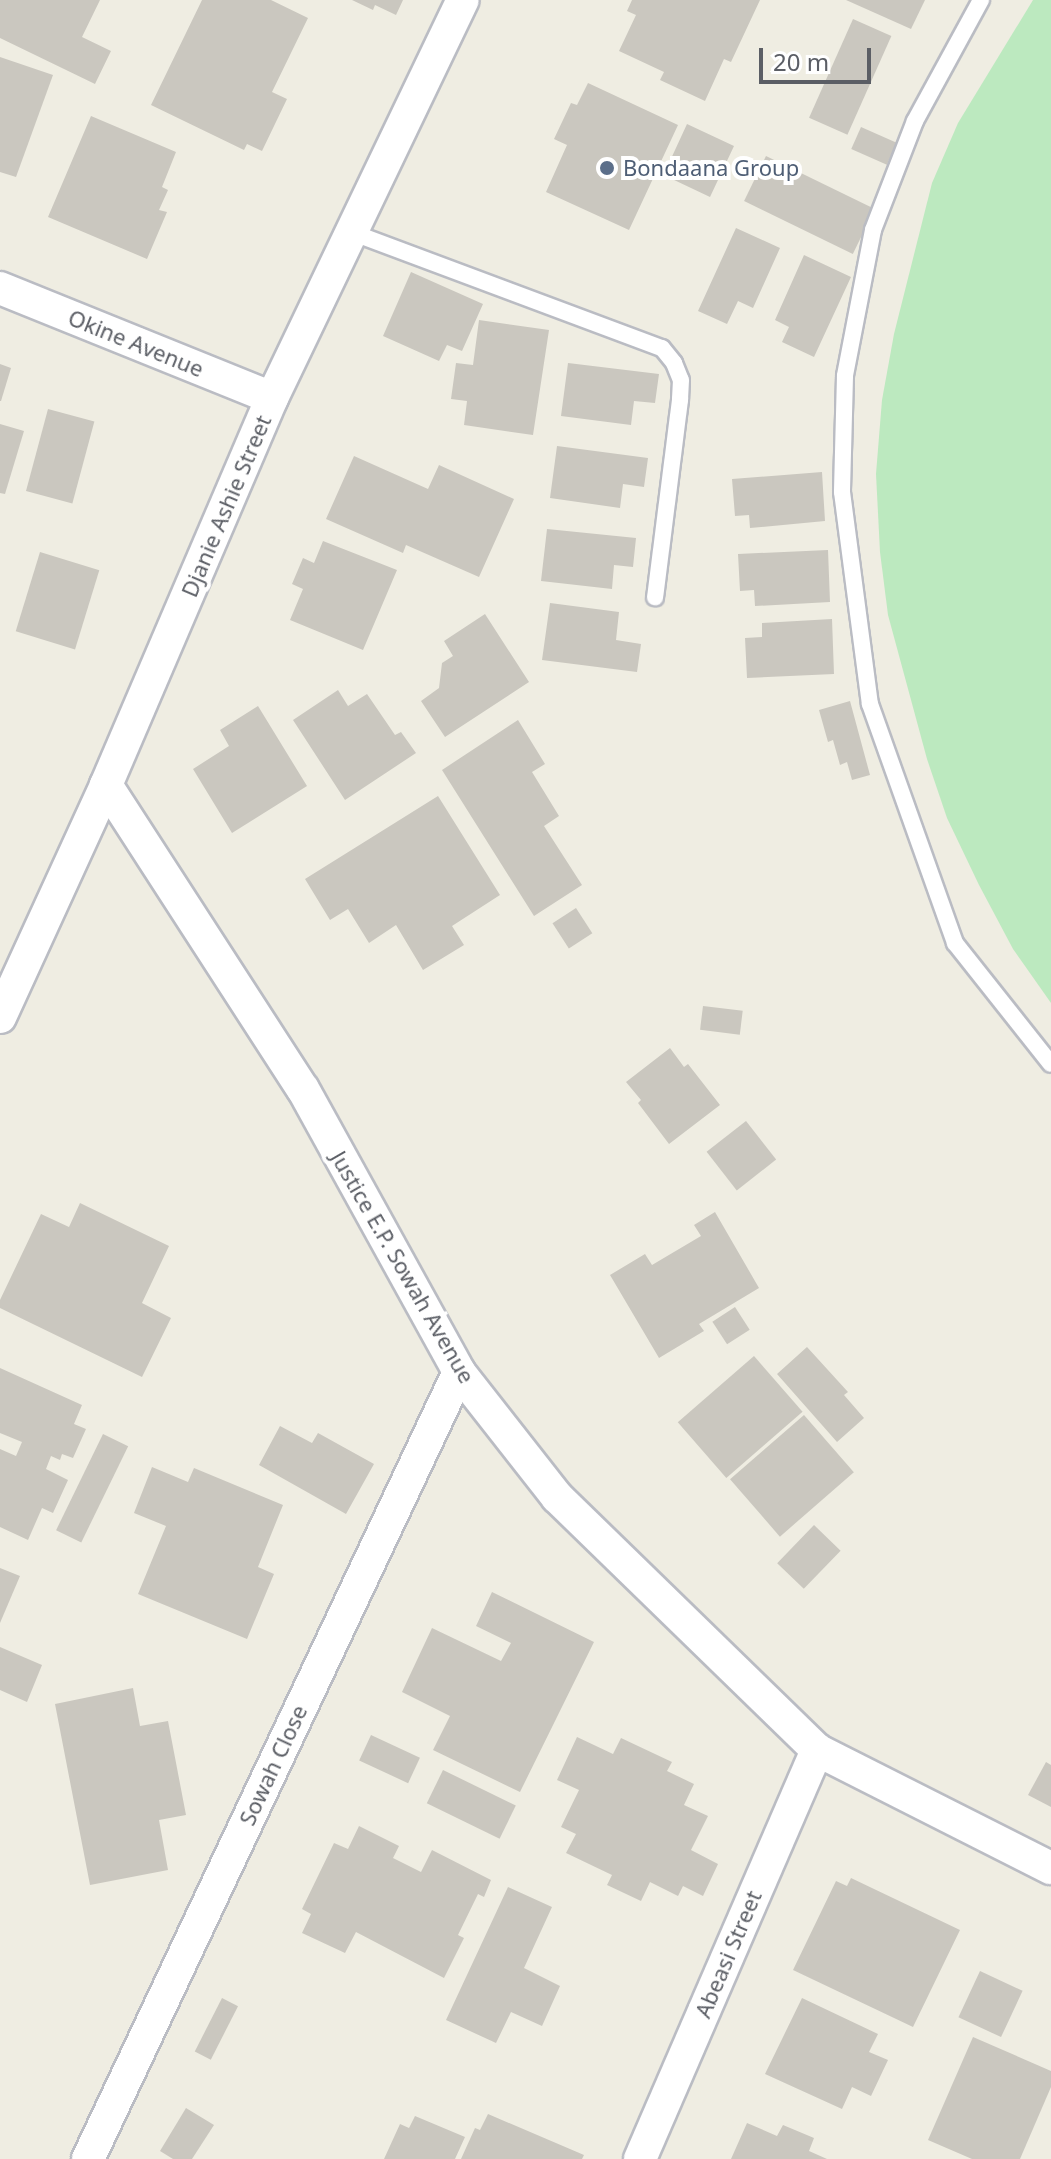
<!DOCTYPE html>
<html>
<head>
<meta charset="utf-8">
<style>
	body { margin:0 }
	#map { position:relative; width:1051px; height:2159px; overflow:hidden; background:#efede2; font-family:"Noto Sans",sans-serif }
	div>[style] { position:absolute }
	.green>* { inset:0; background:#bce9bf }
	.building>* { inset:0; background:#cac7bf; transform-origin:0 0 }
	.roads { filter:drop-shadow(2px 0 #babcc3) drop-shadow(-2px 0 #babcc3) drop-shadow(0 2px #babcc3) drop-shadow(0 -2px #babcc3) }
	.lane>* { height:16px; margin:-8px; padding:0 8px; transform-origin:8px; border-radius:8px; background:#fff }
	.street>* { height:32px; margin:-16px; padding:0 16px; transform-origin:16px; border-radius:16px; background:#fff }
	.dots>* { width:22px; height:22px; translate:-50% -50%; box-sizing:border-box; border:4px solid #fff; border-radius:50% }
	span { translate:-50% -50%; white-space:nowrap; text-align:center; line-height:1.15; -webkit-text-stroke:8px #fff; paint-order:stroke }
	.service-label { font-size:22px; color:#4e5e75 }
	.left { translate:0 -50%; text-align:left }
	.street-label { font-size:22px; color:#5b5e65 }
	.scale { position:absolute; left:759px; top:48px; width:112px; height:36px; box-sizing:border-box; border:4px solid #5b5e65; border-top:0; padding-left:10px; font-size:24px; line-height:28px; white-space:nowrap; color:#5b5e65; -webkit-text-stroke:6px #fff; paint-order:stroke }
</style>
</head>
<body>
<div id="map">
	<div class="green">
		<div style="clip-path:polygon(1033px 0,1051px 0,1051px 1003px,1013px 949px,979px 885px,947px 818px,927px 759px,888px 615px,880px 552px,876px 474px,882px 400px,894px 334px,932px 183px,958px 123px)"></div>
	</div>
	<div class="building">
		<div style="clip-path:polygon(0 0,100px 0,82px 37px,111px 51px,95px 84px,0 38px)"></div>
		<div style="clip-path:polygon(202px 0,271px 0,308px 18px,272px 92px,287px 99px,262px 151px,247px 144px,244px 150px,151px 105px)"></div>
		<div style="clip-path:polygon(352px 0,403px 0,396px 15px,375px 5px,373px 10px)"></div>
		<div style="clip-path:polygon(632px 0,760px 0,731px 62px,724px 59px,705px 101px,660px 80px,664px 72px,619px 51px,636px 15px,627px 11px)"></div>
		<div style="clip-path:polygon(846px 0,925px 0,911px 29px)"></div>
		<div style="left:853px;top:19px;width:42px;height:108px;rotate:24deg"></div>
		<div style="clip-path:polygon(0 57px,53px 75px,16px 177px,0 172px)"></div>
		<div style="clip-path:polygon(588px 83px,678px 125px,629px 230px,546px 192px,567px 145px,554px 139px,571px 103px,577px 105px)"></div>
		<div style="clip-path:polygon(91px 116px,176px 152px,162px 187px,168px 190px,159px 210px,167px 212px,147px 259px,48px 217px)"></div>
		<div style="clip-path:polygon(687px 124px,734px 146px,710px 197px,672px 179px,678px 167px,669px 163px)"></div>
		<div style="left:861px;top:127px;width:39px;height:24px;rotate:24deg"></div>
		<div style="left:766px;top:156px;width:121px;height:50px;rotate:26deg"></div>
		<div style="clip-path:polygon(736px 228px,780px 248px,753px 308px,738px 301px,727px 324px,698px 311px)"></div>
		<div style="clip-path:polygon(804px 255px,851px 277px,814px 357px,782px 342px,789px 327px,775px 320px)"></div>
		<div style="clip-path:polygon(411px 272px,483px 304px,462px 351px,447px 345px,439px 361px,383px 336px)"></div>
		<div style="clip-path:polygon(479px 320px,549px 330px,533px 435px,464px 425px,467px 401px,451px 399px,456px 363px,473px 365px)"></div>
		<div style="clip-path:polygon(568px 363px,659px 374px,655px 403px,634px 401px,631px 425px,561px 416px)"></div>
		<div style="clip-path:polygon(0 364px,11px 368px,1px 401px,0 401px)"></div>
		<div style="left:48px;top:409px;width:48px;height:85px;rotate:15deg"></div>
		<div style="clip-path:polygon(0 424px,24px 431px,5px 494px,0 493px)"></div>
		<div style="clip-path:polygon(557px 446px,648px 458px,644px 487px,623px 484px,620px 508px,550px 498px)"></div>
		<div style="clip-path:polygon(354px 456px,428px 489px,439px 465px,514px 499px,479px 577px,406px 545px,403px 553px,326px 519px)"></div>
		<div style="clip-path:polygon(822px 472px,825px 521px,750px 528px,749px 515px,735px 516px,732px 479px)"></div>
		<div style="clip-path:polygon(547px 529px,636px 538px,633px 567px,614px 565px,612px 589px,541px 581px)"></div>
		<div style="clip-path:polygon(323px 541px,397px 570px,363px 650px,290px 620px,303px 589px,292px 584px,303px 558px,314px 563px)"></div>
		<div style="clip-path:polygon(828px 550px,830px 602px,755px 606px,754px 590px,740px 591px,738px 554px)"></div>
		<div style="left:40px;top:552px;width:62px;height:83px;rotate:17deg"></div>
		<div style="clip-path:polygon(550px 603px,619px 612px,616px 640px,641px 644px,637px 672px,542px 660px)"></div>
		<div style="clip-path:polygon(485px 614px,529px 682px,445px 737px,421px 701px,439px 688px,442px 663px,453px 656px,444px 641px)"></div>
		<div style="clip-path:polygon(832px 619px,834px 674px,747px 678px,745px 638px,762px 637px,762px 623px)"></div>
		<div style="clip-path:polygon(338px 690px,348px 706px,367px 694px,395px 735px,401px 732px,416px 753px,345px 800px,293px 720px)"></div>
		<div style="clip-path:polygon(850px 701px,870px 775px,852px 780px,847px 762px,840px 765px,833px 740px,828px 742px,819px 710px)"></div>
		<div style="clip-path:polygon(258px 706px,307px 786px,232px 833px,193px 769px,229px 746px,220px 730px)"></div>
		<div style="clip-path:polygon(518px 720px,545px 764px,532px 772px,559px 816px,544px 826px,582px 885px,534px 916px,442px 770px)"></div>
		<div style="clip-path:polygon(438px 796px,500px 895px,452px 926px,464px 945px,423px 970px,396px 925px,369px 943px,348px 909px,330px 920px,305px 879px)"></div>
		<div style="left:576px;top:908px;width:30px;height:28px;rotate:57deg"></div>
		<div style="left:703px;top:1006px;width:40px;height:24px;rotate:7deg"></div>
		<div style="clip-path:polygon(670px 1048px,684px 1067px,688px 1064px,720px 1105px,669px 1144px,638px 1103px,641px 1100px,626px 1082px)"></div>
		<div style="left:746px;top:1121px;width:49px;height:50px;rotate:52deg"></div>
		<div style="clip-path:polygon(80px 1203px,169px 1246px,142px 1303px,171px 1318px,142px 1377px,0 1308px,0 1300px,41px 1214px,69px 1227px)"></div>
		<div style="clip-path:polygon(715px 1212px,759px 1288px,699px 1324px,704px 1331px,659px 1358px,610px 1275px,645px 1254px,652px 1265px,701px 1236px,694px 1225px)"></div>
		<div style="left:735px;top:1307px;width:27px;height:27px;rotate:57deg"></div>
		<div style="clip-path:polygon(807px 1347px,848px 1392px,844px 1395px,864px 1418px,837px 1442px,777px 1374px)"></div>
		<div style="left:754px;top:1356px;width:74px;height:101px;rotate:49deg"></div>
		<div style="clip-path:polygon(0 1368px,82px 1405px,74px 1424px,86px 1429px,73px 1458px,62px 1454px,60px 1460px,51px 1456px,46px 1469px,68px 1480px,53px 1513px,42px 1508px,28px 1540px,0 1527px,0 1449px,16px 1456px,22px 1442px,0 1433px)"></div>
		<div style="left:804px;top:1415px;width:76px;height:98px;rotate:49deg"></div>
		<div style="clip-path:polygon(280px 1426px,312px 1443px,318px 1433px,374px 1464px,346px 1514px,259px 1465px)"></div>
		<div style="left:103px;top:1434px;width:28px;height:107px;rotate:26deg"></div>
		<div style="clip-path:polygon(152px 1467px,188px 1482px,194px 1468px,283px 1505px,258px 1567px,274px 1574px,247px 1639px,138px 1594px,166px 1526px,134px 1513px)"></div>
		<div style="left:814px;top:1525px;width:37px;height:53px;rotate:44deg"></div>
		<div style="clip-path:polygon(0 1568px,20px 1576px,0 1623px)"></div>
		<div style="clip-path:polygon(492px 1592px,594px 1642px,520px 1792px,433px 1750px,450px 1716px,402px 1692px,432px 1628px,501px 1661px,511px 1643px,476px 1626px)"></div>
		<div style="clip-path:polygon(0 1647px,42px 1665px,27px 1702px,0 1690px)"></div>
		<div style="clip-path:polygon(133px 1688px,140px 1726px,168px 1721px,186px 1815px,159px 1820px,168px 1870px,90px 1885px,55px 1704px)"></div>
		<div style="left:371px;top:1735px;width:54px;height:28px;rotate:25deg"></div>
		<div style="clip-path:polygon(577px 1737px,613px 1754px,621px 1738px,672px 1762px,667px 1771px,694px 1784px,684px 1805px,708px 1816px,691px 1850px,718px 1864px,703px 1896px,683px 1886px,678px 1896px,650px 1882px,641px 1901px,607px 1885px,612px 1875px,566px 1853px,576px 1834px,561px 1827px,579px 1790px,557px 1780px)"></div>
		<div style="clip-path:polygon(1046px 1762px,1051px 1765px,1051px 1807px,1028px 1795px)"></div>
		<div style="left:443px;top:1770px;width:81px;height:37px;rotate:26deg"></div>
		<div style="clip-path:polygon(359px 1826px,399px 1846px,393px 1858px,421px 1872px,432px 1850px,491px 1880px,484px 1897px,478px 1894px,458px 1935px,464px 1938px,444px 1978px,356px 1932px,345px 1953px,302px 1933px,311px 1914px,302px 1909px,334px 1843px,348px 1849px)"></div>
		<div style="clip-path:polygon(851px 1878px,960px 1930px,913px 2027px,793px 1970px,836px 1881px,847px 1886px)"></div>
		<div style="clip-path:polygon(508px 1887px,552px 1907px,524px 1968px,560px 1986px,542px 2026px,511px 2012px,496px 2043px,446px 2020px)"></div>
		<div style="left:980px;top:1971px;width:47px;height:51px;rotate:25deg"></div>
		<div style="left:222px;top:1998px;width:18px;height:60px;rotate:27deg"></div>
		<div style="clip-path:polygon(802px 1998px,878px 2034px,869px 2052px,888px 2060px,871px 2096px,852px 2087px,842px 2109px,765px 2074px)"></div>
		<div style="clip-path:polygon(973px 2037px,1051px 2071px,1051px 2087px,1020px 2159px,972px 2159px,928px 2140px)"></div>
		<div style="clip-path:polygon(186px 2108px,214px 2125px,192px 2159px,173px 2159px,160px 2151px)"></div>
		<div style="clip-path:polygon(488px 2114px,584px 2155px,582px 2159px,461px 2159px,475px 2128px,480px 2130px)"></div>
		<div style="clip-path:polygon(415px 2116px,465px 2137px,455px 2159px,384px 2159px,400px 2124px,409px 2128px)"></div>
		<div style="clip-path:polygon(747px 2123px,777px 2136px,783px 2125px,814px 2138px,809px 2151px,827px 2159px,731px 2159px)"></div>
	</div>
	<div class="roads">
		<div class="lane">
			<div style="left:981px;top:0;width:138px;rotate:118.6deg"></div>
			<div style="left:915px;top:121px;width:117px;rotate:111.1deg"></div>
			<div style="left:873px;top:230px;width:149px;rotate:100.9deg"></div>
			<div style="left:845px;top:376px;width:116px;rotate:91.5deg"></div>
			<div style="left:842px;top:492px;width:214px;rotate:82.5deg"></div>
			<div style="left:870px;top:704px;width:254px;rotate:70.4deg"></div>
			<div style="left:955px;top:943px;width:154px;rotate:51.6deg"></div>
			<div style="left:351px;top:232px;width:332px;rotate:20.5deg"></div>
			<div style="left:662px;top:348px;width:19px;rotate:51deg"></div>
			<div style="left:674px;top:363px;width:18px;rotate:68deg"></div>
			<div style="left:681px;top:380px;width:20px;rotate:93deg"></div>
			<div style="left:680px;top:400px;width:199px;rotate:97.2deg"></div>
		</div>
		<div class="street">
			<div style="left:0;top:288px;width:293px;rotate:22deg"></div>
			<div style="left:106px;top:785px;width:362px;rotate:57.1deg"></div>
			<div style="left:303px;top:1089px;width:323px;rotate:61.1deg"></div>
			<div style="left:459px;top:1372px;width:159px;rotate:51.9deg"></div>
			<div style="left:557px;top:1497px;width:363px;rotate:44.2deg"></div>
			<div style="left:817px;top:1750px;width:262px;rotate:26.8deg"></div>
			<div style="left:0;top:1017px;width:255px;rotate:-65.4deg"></div>
			<div style="left:106px;top:785px;width:421px;rotate:-66.8deg"></div>
			<div style="left:272px;top:398px;width:441px;rotate:-64.4deg"></div>
			<div style="left:88px;top:2159px;width:870px;rotate:-64.76deg"></div>
			<div style="left:640px;top:2159px;width:446px;rotate:-66.6deg"></div>
		</div>
	</div>
	<div class="dots">
		<div style="left:607px;top:168px;background:#5c6f8a"></div>
	</div>
	<div class="service-label">
		<span class="left" style="left:623px;top:168px">Bondaana Group</span>
	</div>
	<div class="street-label">
		<span style="left:136px;top:343px;rotate:22deg">Okine Avenue</span>
		<span style="left:226px;top:506px;rotate:-67deg">Djanie Ashie Street</span>
		<span style="left:403px;top:1267px;rotate:60deg">Justice E.P. Sowah Avenue</span>
		<span style="left:273px;top:1765px;rotate:-65deg">Sowah Close</span>
		<span style="left:728px;top:1954px;rotate:-67deg">Abeasi Street</span>
	</div>
	<div class="scale">20 m</div>
</div>
</body>
</html>
